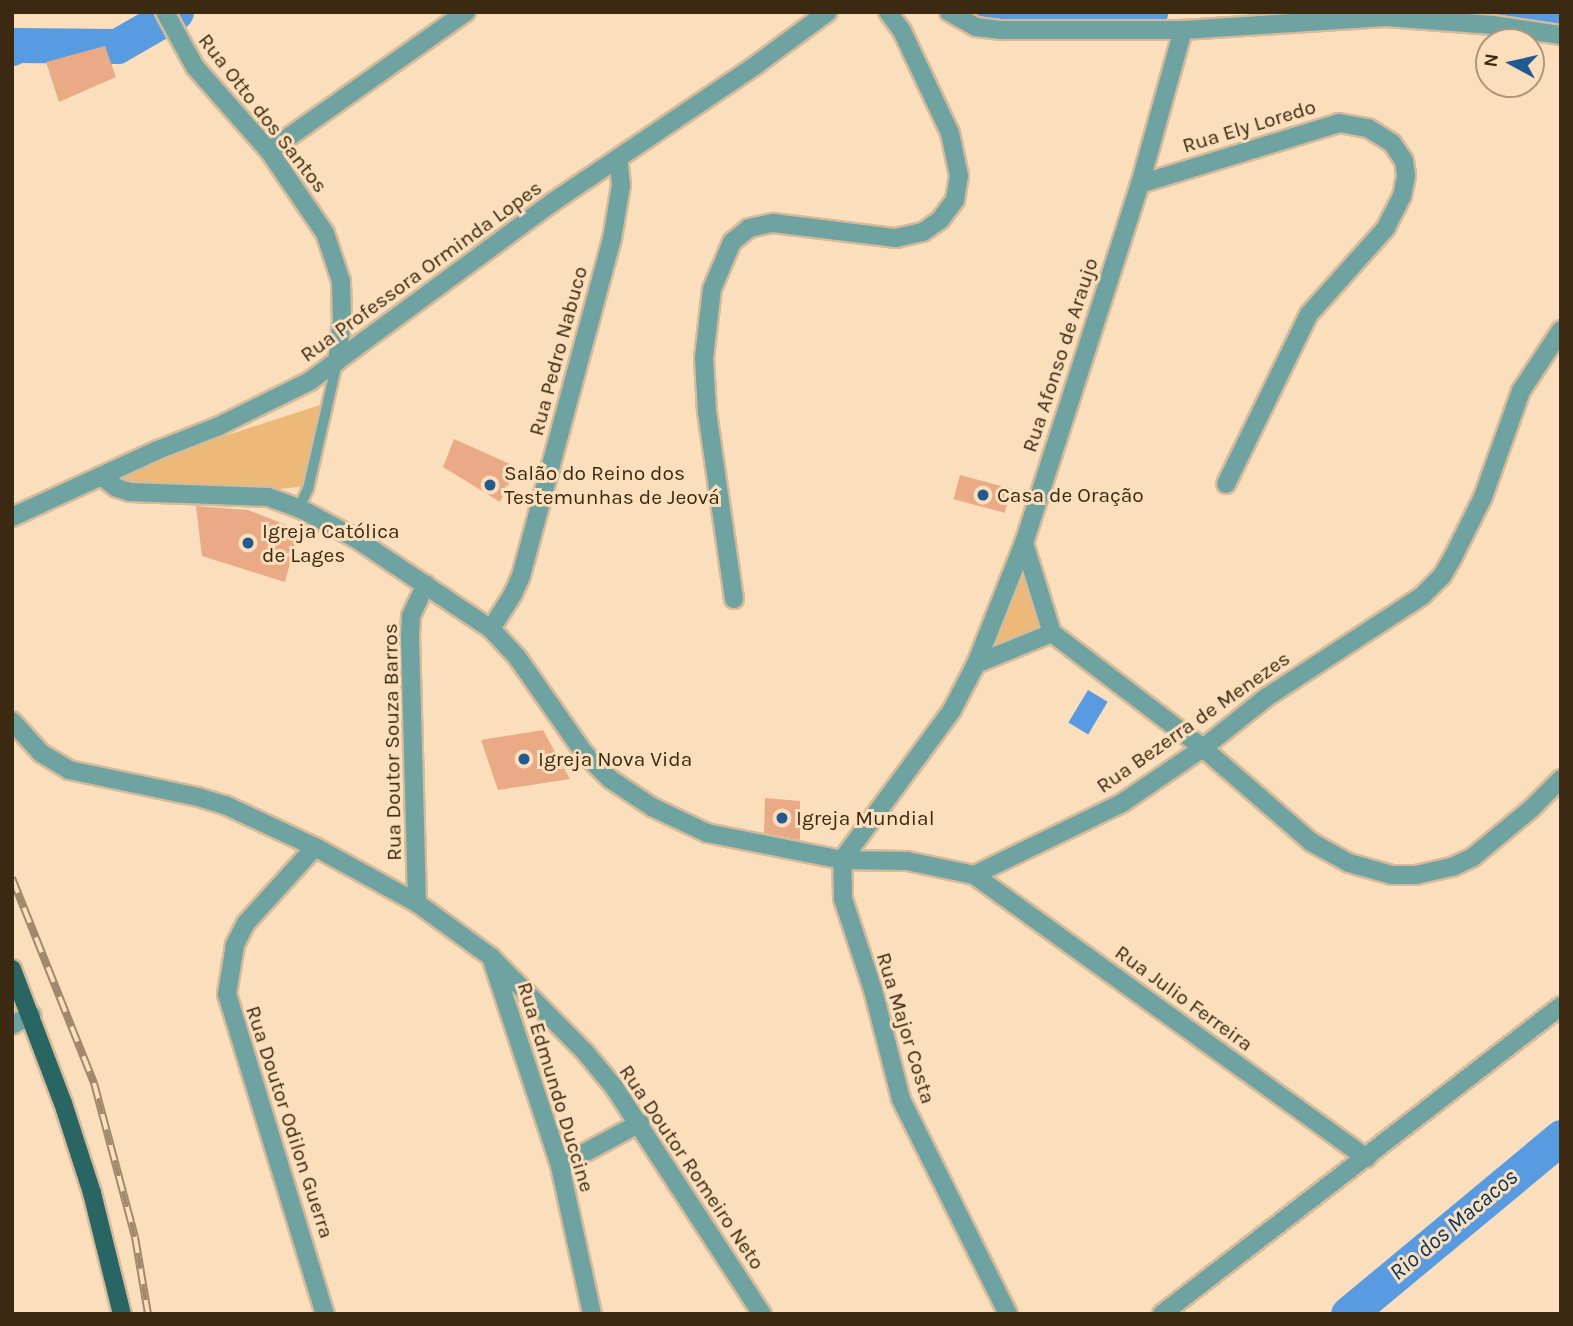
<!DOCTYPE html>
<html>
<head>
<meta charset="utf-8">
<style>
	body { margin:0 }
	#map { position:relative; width:1573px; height:1326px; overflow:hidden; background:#fbdfbd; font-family:Karla,sans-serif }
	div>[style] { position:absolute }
	.green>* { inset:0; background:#edb979 }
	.water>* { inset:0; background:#599be0; transform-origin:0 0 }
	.river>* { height:35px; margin:-17.5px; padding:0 17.5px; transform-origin:17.5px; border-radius:17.5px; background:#599be0 }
	.building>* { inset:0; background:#e9aa85; transform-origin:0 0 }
	.roads { filter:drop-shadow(2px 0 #d5bb9b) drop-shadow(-2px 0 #d5bb9b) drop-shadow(0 2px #d5bb9b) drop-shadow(0 -2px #d5bb9b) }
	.service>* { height:10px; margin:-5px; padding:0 5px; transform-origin:5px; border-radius:5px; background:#6fa3a1 }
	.minor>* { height:18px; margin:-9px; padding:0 9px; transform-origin:9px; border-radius:9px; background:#6fa3a1 }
	.tertiary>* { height:18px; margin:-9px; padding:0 9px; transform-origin:9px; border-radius:9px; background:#6fa3a1 }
	.primary>* { height:18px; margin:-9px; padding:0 9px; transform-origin:9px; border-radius:9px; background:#286563 }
	.rail>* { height:8px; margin-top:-4px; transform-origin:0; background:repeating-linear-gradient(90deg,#fbdfbd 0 16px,#a1896d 0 32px); box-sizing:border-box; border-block:2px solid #a1896d }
	.dots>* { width:19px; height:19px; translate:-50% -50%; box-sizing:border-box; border:4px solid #fbdfbd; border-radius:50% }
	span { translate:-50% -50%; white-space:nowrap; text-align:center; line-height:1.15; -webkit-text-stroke:6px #fbdfbd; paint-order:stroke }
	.street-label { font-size:21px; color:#3b2912 }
	.poi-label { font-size:21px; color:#3b2912 }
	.left { translate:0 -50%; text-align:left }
	.water-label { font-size:23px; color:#063764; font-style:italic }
	.frame { position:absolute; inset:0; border:14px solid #3b2912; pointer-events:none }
	.north { position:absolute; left:1475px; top:28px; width:70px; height:70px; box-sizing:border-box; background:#fbdfbd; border:2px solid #ae9679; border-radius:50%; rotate:278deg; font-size:19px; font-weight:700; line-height:28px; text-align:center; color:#3b2912 }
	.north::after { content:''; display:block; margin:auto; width:24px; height:32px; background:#225991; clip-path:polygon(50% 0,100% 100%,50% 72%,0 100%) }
</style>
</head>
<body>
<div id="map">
	<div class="green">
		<div style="clip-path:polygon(320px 405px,306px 486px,195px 499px,101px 476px)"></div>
		<div style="clip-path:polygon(1022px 553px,1046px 626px,990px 655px,995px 626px)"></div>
	</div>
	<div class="water">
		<div style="left:1088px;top:690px;width:23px;height:38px;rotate:31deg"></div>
	</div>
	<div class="river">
		<div style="left:979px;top:12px;width:28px;rotate:21deg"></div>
		<div style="left:1005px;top:22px;width:126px;rotate:-2.3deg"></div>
		<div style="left:1131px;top:17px;width:20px;rotate:-15deg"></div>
		<div style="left:1487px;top:12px;width:75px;rotate:8.5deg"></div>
		<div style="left:12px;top:48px;width:4px;rotate:-45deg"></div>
		<div style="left:15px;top:45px;width:102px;rotate:0.6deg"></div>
		<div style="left:117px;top:46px;width:68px;rotate:-30deg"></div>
		<div style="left:1348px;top:1314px;width:277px;rotate:-39.7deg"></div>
	</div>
	<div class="building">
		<div style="clip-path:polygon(105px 46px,116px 77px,59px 102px,46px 62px)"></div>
		<div style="clip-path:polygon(454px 439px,517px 467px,500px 502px,443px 467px)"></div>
		<div style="left:960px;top:475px;width:53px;height:25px;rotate:15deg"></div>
		<div style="clip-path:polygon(196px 506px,248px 510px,299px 530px,285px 582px,202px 556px)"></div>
		<div style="clip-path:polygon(543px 730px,570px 779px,498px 790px,481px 740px)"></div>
		<div style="clip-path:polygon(765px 798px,800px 801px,800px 840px,764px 833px)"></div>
	</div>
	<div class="roads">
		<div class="service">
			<div style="left:299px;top:508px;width:21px;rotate:-65deg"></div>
			<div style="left:308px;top:489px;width:130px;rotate:-77.1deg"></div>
		</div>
		<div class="minor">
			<div style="left:165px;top:12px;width:63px;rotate:61.4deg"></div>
			<div style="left:195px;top:67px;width:112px;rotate:48.6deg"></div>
			<div style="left:269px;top:151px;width:99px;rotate:55.7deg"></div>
			<div style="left:325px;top:233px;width:51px;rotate:71.6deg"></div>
			<div style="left:341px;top:281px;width:40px;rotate:88.6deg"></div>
			<div style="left:342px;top:321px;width:41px;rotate:97deg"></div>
			<div style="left:949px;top:12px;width:31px;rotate:29deg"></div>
			<div style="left:976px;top:27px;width:26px;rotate:7deg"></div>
			<div style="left:1002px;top:30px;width:181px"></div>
			<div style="left:1183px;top:30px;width:203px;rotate:-3.7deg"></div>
			<div style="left:1386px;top:17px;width:107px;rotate:4.3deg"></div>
			<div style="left:1493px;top:25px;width:69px;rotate:8.4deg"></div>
			<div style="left:269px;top:151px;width:241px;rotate:-35.2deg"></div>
			<div style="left:1140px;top:184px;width:208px;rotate:-17deg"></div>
			<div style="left:1339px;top:123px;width:29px;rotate:10deg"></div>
			<div style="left:1368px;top:128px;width:28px;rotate:32deg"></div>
			<div style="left:1392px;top:143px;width:22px;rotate:56deg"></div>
			<div style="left:1404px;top:161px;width:15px;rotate:82deg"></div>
			<div style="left:1406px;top:176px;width:20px;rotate:101deg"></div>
			<div style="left:1402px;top:196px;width:36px;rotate:117deg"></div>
			<div style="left:1386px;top:228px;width:115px;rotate:131.8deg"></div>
			<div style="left:1309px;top:314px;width:189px;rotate:116deg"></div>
			<div style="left:101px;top:476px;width:20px;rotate:37deg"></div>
			<div style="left:117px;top:488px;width:14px;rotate:17deg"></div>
			<div style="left:130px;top:492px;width:138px;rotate:2.1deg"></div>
			<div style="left:268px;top:497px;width:33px;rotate:20deg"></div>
			<div style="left:299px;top:508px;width:64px;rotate:28.2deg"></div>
			<div style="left:355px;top:538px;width:164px;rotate:33.8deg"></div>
			<div style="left:491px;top:629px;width:38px;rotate:47deg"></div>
			<div style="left:517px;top:657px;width:117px;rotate:55.1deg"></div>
			<div style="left:584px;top:753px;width:37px;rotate:45deg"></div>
			<div style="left:610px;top:779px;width:50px;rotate:33.7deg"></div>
			<div style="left:652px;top:807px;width:61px;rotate:25.3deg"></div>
			<div style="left:707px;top:833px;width:138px;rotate:11.3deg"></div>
			<div style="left:842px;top:860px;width:65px;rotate:0.9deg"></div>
			<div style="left:907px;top:861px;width:68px;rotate:11.8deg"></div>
			<div style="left:974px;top:875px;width:165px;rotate:-25.9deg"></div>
			<div style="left:1122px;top:803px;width:98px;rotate:-34.2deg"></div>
			<div style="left:1203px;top:748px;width:82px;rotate:-38.6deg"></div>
			<div style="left:1267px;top:697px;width:185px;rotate:-33.1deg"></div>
			<div style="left:1422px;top:596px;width:28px;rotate:-45deg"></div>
			<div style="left:1442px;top:576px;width:22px;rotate:-60deg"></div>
			<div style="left:1453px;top:557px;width:67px;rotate:-63.4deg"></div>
			<div style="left:1483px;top:497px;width:113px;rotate:-70.3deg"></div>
			<div style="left:1521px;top:391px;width:73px;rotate:-56.7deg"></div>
			<div style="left:12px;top:517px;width:161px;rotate:-24.7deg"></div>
			<div style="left:158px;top:450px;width:66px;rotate:-21.5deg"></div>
			<div style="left:219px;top:426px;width:102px;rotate:-26.3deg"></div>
			<div style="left:310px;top:381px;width:302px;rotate:-36.4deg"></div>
			<div style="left:553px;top:202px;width:245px;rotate:-34deg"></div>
			<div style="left:756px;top:65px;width:89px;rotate:-36.4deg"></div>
			<div style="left:1024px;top:543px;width:94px;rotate:72.7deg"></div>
			<div style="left:1052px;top:633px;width:190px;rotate:37.3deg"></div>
			<div style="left:1203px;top:748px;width:143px;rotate:41deg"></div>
			<div style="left:1311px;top:842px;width:43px;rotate:28.9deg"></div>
			<div style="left:1349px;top:863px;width:45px;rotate:15.6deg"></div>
			<div style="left:1392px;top:875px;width:24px"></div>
			<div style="left:1416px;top:875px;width:37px;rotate:-13deg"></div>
			<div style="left:1452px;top:867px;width:23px;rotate:-25deg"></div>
			<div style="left:1473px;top:857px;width:77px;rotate:-39.7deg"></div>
			<div style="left:1532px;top:808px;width:41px;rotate:-45deg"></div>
			<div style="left:734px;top:599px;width:189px;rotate:-98.2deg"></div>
			<div style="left:707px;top:412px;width:54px;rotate:-93.2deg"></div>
			<div style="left:704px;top:358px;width:69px;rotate:-83.4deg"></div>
			<div style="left:712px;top:289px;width:51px;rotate:-66.9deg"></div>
			<div style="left:732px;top:242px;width:22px;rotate:-39deg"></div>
			<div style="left:749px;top:228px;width:25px;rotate:-12deg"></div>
			<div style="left:773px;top:223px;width:124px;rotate:7deg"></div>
			<div style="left:896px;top:238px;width:28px;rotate:-13deg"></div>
			<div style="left:923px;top:232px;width:21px;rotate:-35deg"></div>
			<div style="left:940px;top:220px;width:25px;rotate:-53deg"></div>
			<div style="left:955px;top:200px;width:24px;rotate:-81deg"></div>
			<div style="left:959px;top:176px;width:44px;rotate:-101.8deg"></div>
			<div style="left:950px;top:133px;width:113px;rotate:-115.2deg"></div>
			<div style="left:902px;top:31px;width:24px;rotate:-126deg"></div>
			<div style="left:491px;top:629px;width:41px;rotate:-57.8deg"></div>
			<div style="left:513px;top:594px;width:20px;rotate:-66deg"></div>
			<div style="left:521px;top:576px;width:349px;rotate:-74.9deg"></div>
			<div style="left:612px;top:239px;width:55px;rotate:-80.5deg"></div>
			<div style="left:621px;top:185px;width:27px;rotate:-96deg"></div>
			<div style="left:976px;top:664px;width:82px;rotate:-22.2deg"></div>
			<div style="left:315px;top:847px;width:103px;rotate:132.2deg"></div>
			<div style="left:246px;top:923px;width:25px;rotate:117deg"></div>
			<div style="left:235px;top:945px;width:50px;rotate:99.3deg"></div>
			<div style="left:227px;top:994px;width:335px;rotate:73deg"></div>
			<div style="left:974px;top:875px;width:484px;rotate:35.8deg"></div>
			<div style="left:417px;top:903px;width:267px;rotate:-91.5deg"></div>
			<div style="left:410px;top:636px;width:20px;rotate:-87deg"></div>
			<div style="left:411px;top:616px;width:35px;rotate:-65deg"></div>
			<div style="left:491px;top:957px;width:220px;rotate:71.7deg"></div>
			<div style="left:560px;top:1166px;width:151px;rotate:77.8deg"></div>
			<div style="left:12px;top:1025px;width:22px;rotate:-27deg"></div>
			<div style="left:560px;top:1166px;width:91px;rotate:-28.3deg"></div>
			<div style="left:1008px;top:1314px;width:240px;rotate:-116.5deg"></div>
			<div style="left:901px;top:1099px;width:113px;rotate:-104.4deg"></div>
			<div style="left:873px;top:990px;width:96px;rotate:-108.2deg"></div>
			<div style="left:843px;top:899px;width:39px;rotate:-91deg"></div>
			<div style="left:842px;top:860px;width:186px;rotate:-53.7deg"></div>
			<div style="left:952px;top:710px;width:52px;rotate:-62.4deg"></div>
			<div style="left:976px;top:664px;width:130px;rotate:-68.4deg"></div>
			<div style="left:1024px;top:543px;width:377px;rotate:-72.1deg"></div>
			<div style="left:1140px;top:184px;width:160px;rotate:-74.4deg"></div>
			<div style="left:1162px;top:1314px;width:504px;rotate:-37.67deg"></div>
		</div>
		<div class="tertiary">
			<div style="left:12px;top:721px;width:43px;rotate:47.8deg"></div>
			<div style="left:41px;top:753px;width:33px;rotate:31deg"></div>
			<div style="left:69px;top:770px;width:132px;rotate:11.8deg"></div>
			<div style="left:198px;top:797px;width:28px;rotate:17deg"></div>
			<div style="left:225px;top:805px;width:99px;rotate:25deg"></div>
			<div style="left:315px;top:847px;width:116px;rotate:28.8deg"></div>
			<div style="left:417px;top:903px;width:92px;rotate:36.1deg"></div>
			<div style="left:491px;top:957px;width:134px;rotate:45.3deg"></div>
			<div style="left:585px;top:1052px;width:45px;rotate:50.4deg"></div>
			<div style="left:614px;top:1087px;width:271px;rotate:56.9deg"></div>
		</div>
		<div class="primary">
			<div style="left:12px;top:969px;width:143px;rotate:69.2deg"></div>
			<div style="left:63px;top:1103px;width:95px;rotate:72.1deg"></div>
			<div style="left:92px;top:1193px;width:125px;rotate:76.1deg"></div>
		</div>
	</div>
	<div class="rail">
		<div style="left:12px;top:878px;width:221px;rotate:68.2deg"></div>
		<div style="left:94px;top:1083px;width:159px;rotate:75.1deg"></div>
		<div style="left:135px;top:1237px;width:78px;rotate:80.4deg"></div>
	</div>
	<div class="dots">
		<div style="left:490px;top:485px;background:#225991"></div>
		<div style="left:983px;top:495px;background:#225991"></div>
		<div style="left:248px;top:543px;background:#225991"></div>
		<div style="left:524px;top:759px;background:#225991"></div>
		<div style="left:782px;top:818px;background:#225991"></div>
	</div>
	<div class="street-label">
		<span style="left:263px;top:113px;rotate:52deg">Rua Otto dos Santos</span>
		<span style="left:1249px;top:126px;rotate:-17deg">Rua Ely Loredo</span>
		<span style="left:421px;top:271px;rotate:-36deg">Rua Professora Orminda Lopes</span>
		<span style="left:558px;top:351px;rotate:-75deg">Rua Pedro Nabuco</span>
		<span style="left:1060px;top:355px;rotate:-72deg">Rua Afonso de Araujo</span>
		<span style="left:1193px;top:722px;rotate:-35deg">Rua Bezerra de Menezes</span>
		<span style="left:392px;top:742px;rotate:-91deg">Rua Doutor Souza Barros</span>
		<span style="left:1184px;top:998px;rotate:36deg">Rua Julio Ferreira</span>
		<span style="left:906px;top:1028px;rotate:73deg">Rua Major Costa</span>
		<span style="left:556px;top:1087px;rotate:73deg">Rua Edmundo Duccine</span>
		<span style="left:290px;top:1122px;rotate:72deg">Rua Doutor Odilon Guerra</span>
		<span style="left:692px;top:1167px;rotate:56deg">Rua Doutor Romeiro Neto</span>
	</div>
	<div class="poi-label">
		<span class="left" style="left:504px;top:485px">Salão do Reino dos<br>Testemunhas de Jeová</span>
		<span class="left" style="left:997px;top:495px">Casa de Oração</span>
		<span class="left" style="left:262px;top:543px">Igreja Católica<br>de Lages</span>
		<span class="left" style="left:538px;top:759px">Igreja Nova Vida</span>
		<span class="left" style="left:796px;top:818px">Igreja Mundial</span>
	</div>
	<div class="water-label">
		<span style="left:1454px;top:1225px;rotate:-40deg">Rio dos Macacos</span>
	</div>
	<div class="frame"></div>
	<div class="north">N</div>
</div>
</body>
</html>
